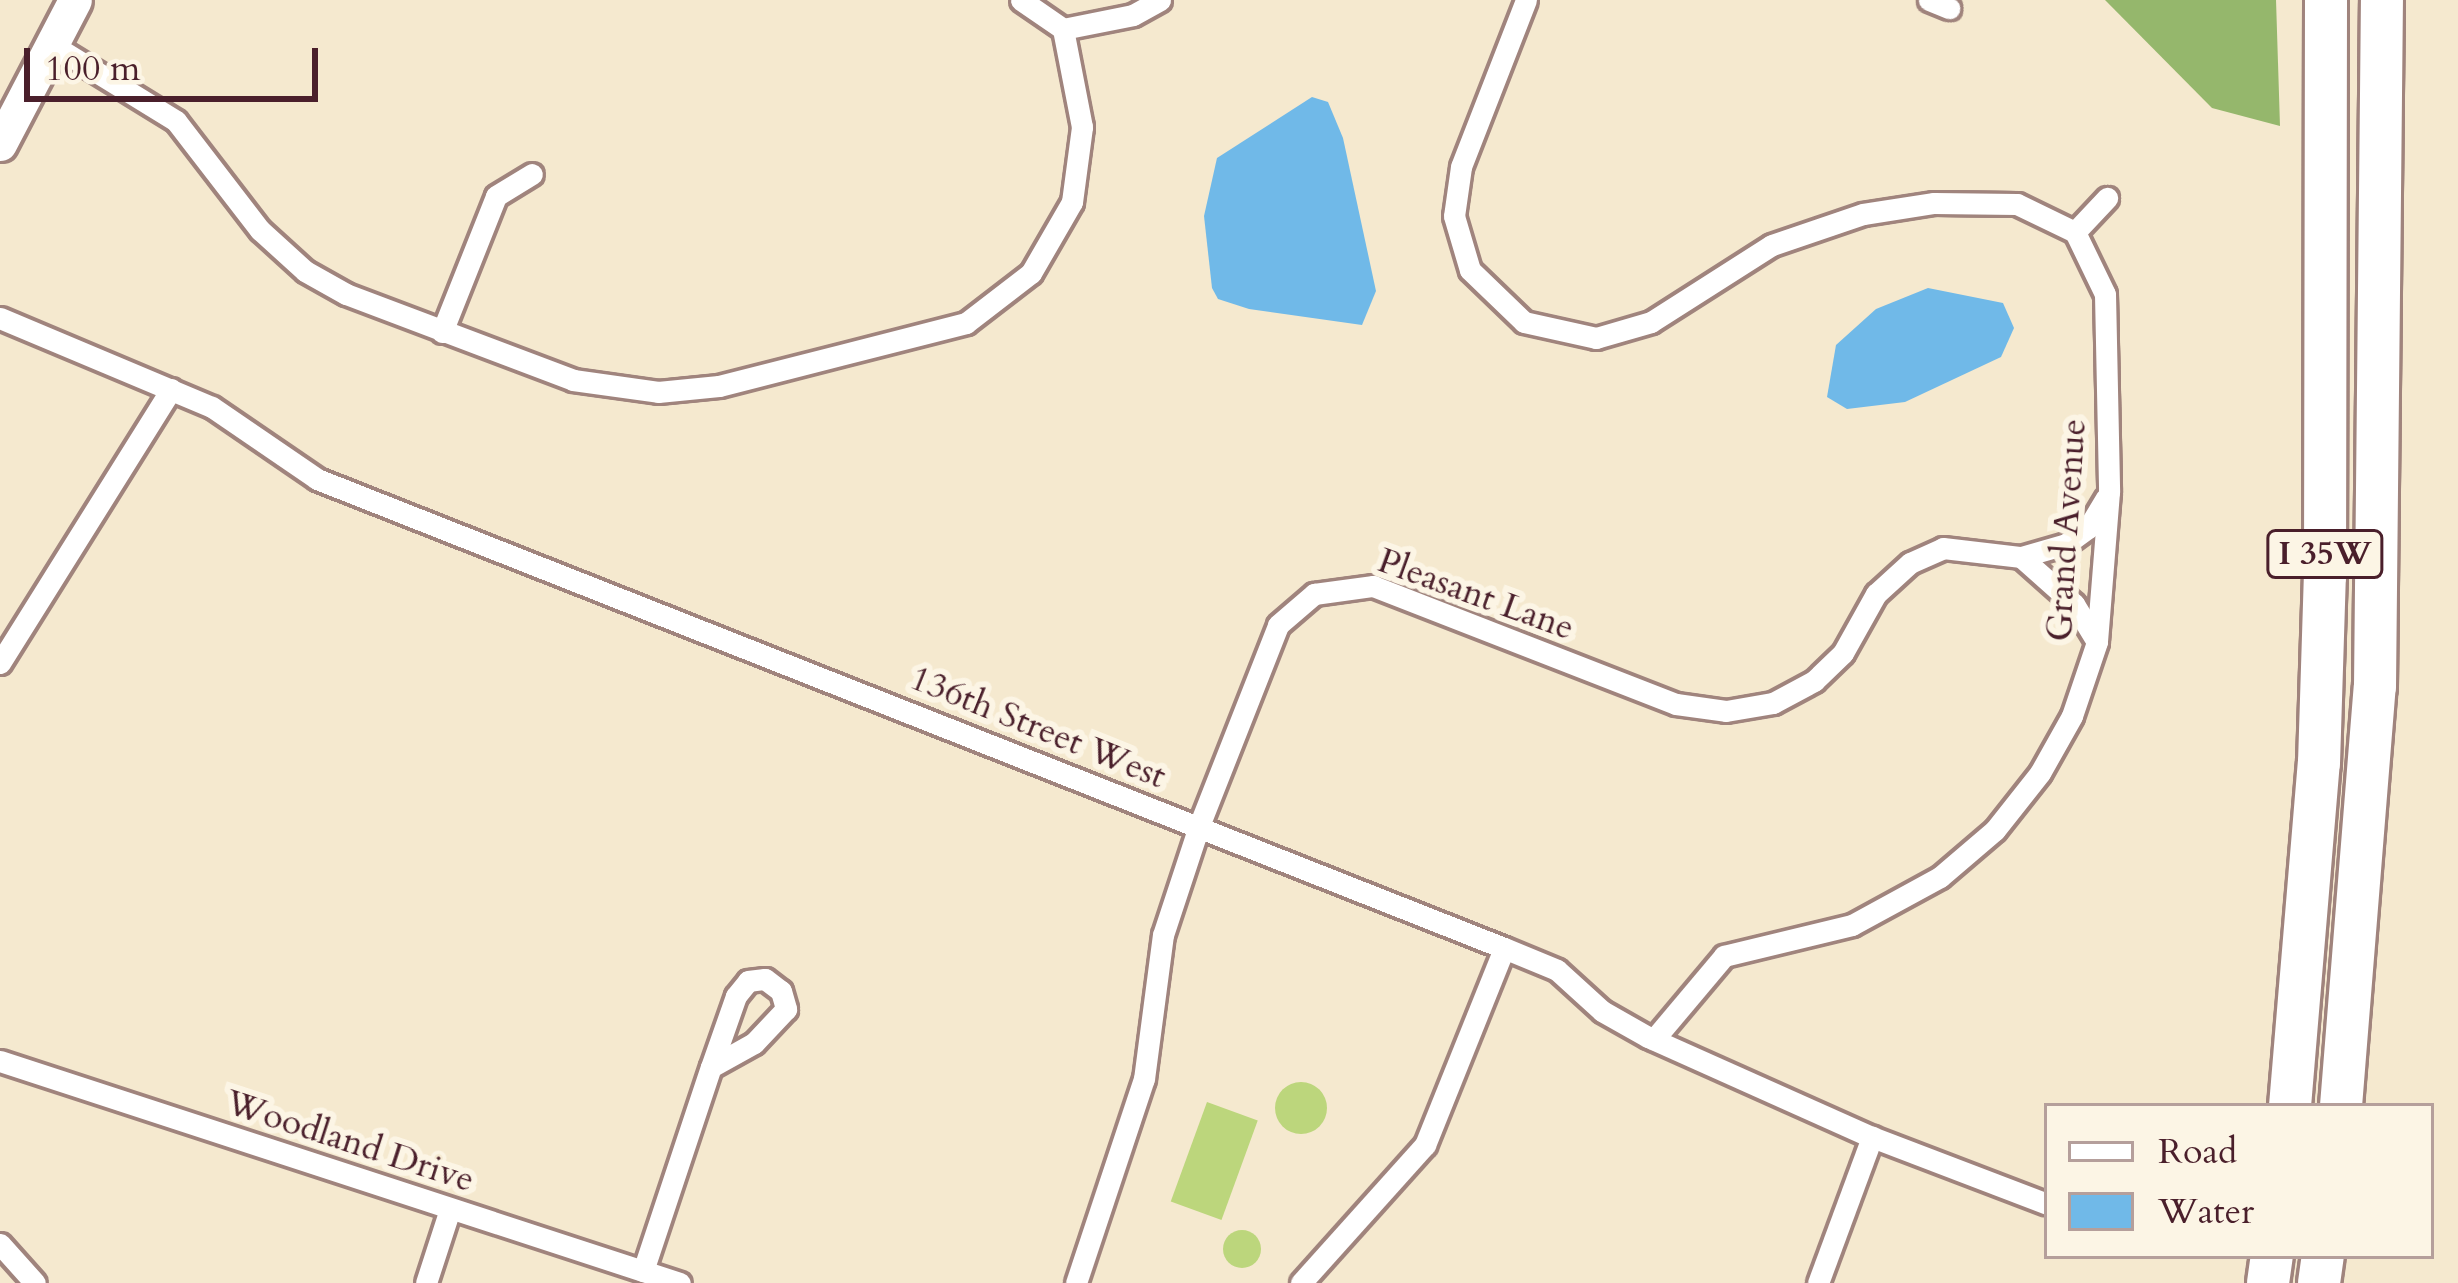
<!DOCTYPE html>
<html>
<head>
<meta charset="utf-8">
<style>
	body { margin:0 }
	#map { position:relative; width:2458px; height:1283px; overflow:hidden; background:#f5e9cf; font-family:Cardo,serif }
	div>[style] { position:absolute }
	.green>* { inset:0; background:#bcd67c; transform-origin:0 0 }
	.round { border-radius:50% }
	.forest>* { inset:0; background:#95b76c }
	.water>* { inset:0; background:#70b9e8 }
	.roads { filter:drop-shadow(3px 0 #a0847d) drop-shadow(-3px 0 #a0847d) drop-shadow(0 3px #a0847d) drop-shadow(0 -3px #a0847d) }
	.street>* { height:21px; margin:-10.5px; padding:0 10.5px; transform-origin:10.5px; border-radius:10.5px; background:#fff }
	.secondary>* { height:33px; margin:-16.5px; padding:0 16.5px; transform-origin:16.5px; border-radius:16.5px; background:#fff }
	.highway>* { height:42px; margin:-21px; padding:0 21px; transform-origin:21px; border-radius:21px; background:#fff }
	span { translate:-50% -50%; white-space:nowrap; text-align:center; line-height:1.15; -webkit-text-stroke:12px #fcf5e5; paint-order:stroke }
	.shield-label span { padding:3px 9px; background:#fcf5e5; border:3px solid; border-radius:9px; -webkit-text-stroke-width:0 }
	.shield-label { font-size:33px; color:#4a1f2b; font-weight:700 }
	.street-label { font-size:36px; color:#4a1f2b }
	.legend { position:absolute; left:2044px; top:1103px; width:390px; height:156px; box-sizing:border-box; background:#fcf5e5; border:3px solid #b59f9b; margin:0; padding:15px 21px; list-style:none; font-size:36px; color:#4a1f2b }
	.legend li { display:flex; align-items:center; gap:24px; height:60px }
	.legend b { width:60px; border:3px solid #b59f9b }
	.scale { position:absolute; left:24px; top:48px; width:294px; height:54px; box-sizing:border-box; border:6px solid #4a1f2b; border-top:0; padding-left:15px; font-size:36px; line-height:42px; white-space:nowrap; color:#4a1f2b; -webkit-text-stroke:9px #fcf5e5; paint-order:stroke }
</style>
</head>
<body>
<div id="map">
	<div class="green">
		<div class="round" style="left:1275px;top:1082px;width:52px;height:52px"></div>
		<div style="left:1207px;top:1102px;width:54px;height:106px;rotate:20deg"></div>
		<div class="round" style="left:1223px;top:1230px;width:38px;height:38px"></div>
	</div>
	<div class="forest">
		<div style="clip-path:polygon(2105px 0,2276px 0,2280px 126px,2212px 108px)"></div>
	</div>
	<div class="water">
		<div style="clip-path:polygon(1312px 97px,1328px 102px,1343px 138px,1376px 291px,1362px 325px,1249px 309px,1218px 299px,1212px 288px,1204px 216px,1217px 158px)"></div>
		<div style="clip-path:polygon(1928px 288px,2003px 303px,2014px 328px,2001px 357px,1905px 402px,1847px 409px,1827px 397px,1836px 345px,1876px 309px)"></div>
	</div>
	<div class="roads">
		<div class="street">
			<div style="left:1021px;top:0;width:51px;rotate:34.6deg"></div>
			<div style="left:1526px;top:0;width:179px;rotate:111.3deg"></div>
			<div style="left:1461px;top:167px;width:49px;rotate:98.1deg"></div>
			<div style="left:1454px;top:216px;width:56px;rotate:73.5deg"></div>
			<div style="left:1470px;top:270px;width:75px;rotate:43.9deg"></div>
			<div style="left:1524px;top:322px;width:74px;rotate:12.5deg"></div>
			<div style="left:1596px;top:338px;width:57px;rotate:-16.2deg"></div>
			<div style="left:1651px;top:322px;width:143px;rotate:-32.5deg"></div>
			<div style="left:1772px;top:245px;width:96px;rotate:-18.8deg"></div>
			<div style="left:1863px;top:214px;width:72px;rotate:-8.8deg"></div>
			<div style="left:1934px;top:203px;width:83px;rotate:0.7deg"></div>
			<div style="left:2017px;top:204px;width:64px;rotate:25.8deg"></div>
			<div style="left:2075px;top:232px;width:69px;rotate:64.2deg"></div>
			<div style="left:2105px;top:294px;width:198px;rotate:88.8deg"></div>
			<div style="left:2109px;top:492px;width:150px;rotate:94.6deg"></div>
			<div style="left:2097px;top:642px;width:78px;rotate:108.7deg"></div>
			<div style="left:2072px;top:716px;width:65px;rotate:119.3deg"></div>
			<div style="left:2040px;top:773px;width:73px;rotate:128.3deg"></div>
			<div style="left:1995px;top:830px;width:72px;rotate:139.5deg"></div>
			<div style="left:1940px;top:877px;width:100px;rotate:151.4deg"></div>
			<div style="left:1852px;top:925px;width:132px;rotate:166.4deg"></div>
			<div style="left:1724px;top:956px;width:109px;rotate:130.1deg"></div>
			<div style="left:1929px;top:0;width:22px;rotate:22deg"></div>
			<div style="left:1063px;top:29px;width:71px;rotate:-11.3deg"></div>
			<div style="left:1133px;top:15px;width:31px;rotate:-29deg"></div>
			<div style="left:51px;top:44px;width:147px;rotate:31.6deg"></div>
			<div style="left:176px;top:121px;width:138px;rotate:52.4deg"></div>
			<div style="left:260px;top:230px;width:61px;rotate:42.3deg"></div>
			<div style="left:305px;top:271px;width:47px;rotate:29.3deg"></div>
			<div style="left:346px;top:294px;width:243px;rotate:20.7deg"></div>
			<div style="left:573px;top:380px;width:86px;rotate:8deg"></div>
			<div style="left:658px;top:392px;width:61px;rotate:-5.6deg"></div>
			<div style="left:719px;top:386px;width:255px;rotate:-14.3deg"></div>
			<div style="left:966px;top:323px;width:82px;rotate:-37.6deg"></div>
			<div style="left:1031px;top:273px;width:82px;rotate:-60deg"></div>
			<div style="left:1072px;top:202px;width:76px;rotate:-82.4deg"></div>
			<div style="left:1082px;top:127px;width:100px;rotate:-101deg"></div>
			<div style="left:2075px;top:232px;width:47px;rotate:-46.7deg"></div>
			<div style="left:0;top:318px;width:230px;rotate:22.8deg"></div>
			<div style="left:212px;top:407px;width:127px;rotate:34.4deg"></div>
			<div style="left:317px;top:479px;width:1276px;rotate:21.56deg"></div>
			<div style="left:1504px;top:948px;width:57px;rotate:22.5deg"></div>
			<div style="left:1557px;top:970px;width:61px;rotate:42.3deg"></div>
			<div style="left:1602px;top:1011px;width:53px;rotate:29.5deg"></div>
			<div style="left:1648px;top:1037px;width:245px;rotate:24.1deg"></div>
			<div style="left:1872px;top:1137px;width:187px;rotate:20.9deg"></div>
			<div style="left:442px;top:332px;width:146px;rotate:-68.3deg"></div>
			<div style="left:496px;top:196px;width:42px;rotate:-31.4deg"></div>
			<div style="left:2021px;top:557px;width:47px;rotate:-16.1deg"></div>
			<div style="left:2066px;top:544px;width:27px;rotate:-36deg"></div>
			<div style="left:2088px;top:528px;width:35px;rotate:-59deg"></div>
			<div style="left:0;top:663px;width:323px;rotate:-58deg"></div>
			<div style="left:0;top:1061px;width:715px;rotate:18.08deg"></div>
			<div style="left:0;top:1244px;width:52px;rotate:48.1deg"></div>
			<div style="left:643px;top:1271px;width:215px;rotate:-71.6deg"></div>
			<div style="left:711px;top:1067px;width:75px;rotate:-70.6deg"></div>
			<div style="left:736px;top:996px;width:19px;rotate:-51deg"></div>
			<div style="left:748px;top:981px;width:17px;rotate:-7deg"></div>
			<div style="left:765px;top:979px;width:20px;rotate:37deg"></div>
			<div style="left:781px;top:991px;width:19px;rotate:74deg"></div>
			<div style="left:786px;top:1009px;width:47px;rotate:133.3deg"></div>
			<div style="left:754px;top:1043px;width:49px;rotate:150.8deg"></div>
			<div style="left:426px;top:1283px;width:78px;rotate:-72deg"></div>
			<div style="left:1076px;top:1283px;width:215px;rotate:-71.6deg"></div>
			<div style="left:1144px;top:1079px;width:145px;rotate:-82.5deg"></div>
			<div style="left:1163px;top:935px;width:115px;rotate:-71.7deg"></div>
			<div style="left:1199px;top:826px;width:216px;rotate:-68.5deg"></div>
			<div style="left:1278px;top:625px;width:48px;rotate:-40.7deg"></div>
			<div style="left:1314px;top:594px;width:60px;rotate:-7.7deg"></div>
			<div style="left:1373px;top:586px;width:325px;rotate:21.3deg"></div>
			<div style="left:1676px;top:704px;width:50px;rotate:8deg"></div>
			<div style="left:1726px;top:711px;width:48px;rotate:-9.7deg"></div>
			<div style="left:1773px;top:703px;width:47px;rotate:-28.2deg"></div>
			<div style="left:1814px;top:681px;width:40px;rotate:-44deg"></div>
			<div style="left:1843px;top:653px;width:68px;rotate:-60.8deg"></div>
			<div style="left:1876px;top:594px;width:46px;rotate:-42.4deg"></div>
			<div style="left:1910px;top:563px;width:36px;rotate:-24deg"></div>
			<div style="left:1943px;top:548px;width:79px;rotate:6.6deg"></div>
			<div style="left:2021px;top:557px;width:71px;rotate:41.6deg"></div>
			<div style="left:2074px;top:604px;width:44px;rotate:58.8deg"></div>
			<div style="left:1301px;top:1283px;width:186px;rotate:-48.1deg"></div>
			<div style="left:1425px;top:1145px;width:212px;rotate:-68.1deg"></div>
			<div style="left:1818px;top:1283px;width:156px;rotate:-69.7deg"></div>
		</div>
		<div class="secondary">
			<div style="left:0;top:144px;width:162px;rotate:-62.5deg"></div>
		</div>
		<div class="highway">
			<div style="left:2290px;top:1106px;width:344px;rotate:-85.2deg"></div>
			<div style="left:2319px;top:763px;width:186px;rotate:-88.2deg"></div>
			<div style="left:2325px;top:577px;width:577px;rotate:-89.9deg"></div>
			<div style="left:2341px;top:1106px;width:420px;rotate:-85.4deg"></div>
			<div style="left:2375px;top:687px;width:687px;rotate:-89.42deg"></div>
			<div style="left:2268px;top:1283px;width:27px;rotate:-82deg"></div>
			<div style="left:2319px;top:1283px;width:27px;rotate:-82deg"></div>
		</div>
	</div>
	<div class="shield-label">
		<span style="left:2325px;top:554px">I 35W</span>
	</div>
	<div class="street-label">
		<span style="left:2066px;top:530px;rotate:-86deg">Grand Avenue</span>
		<span style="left:1476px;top:594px;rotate:20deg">Pleasant Lane</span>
		<span style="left:1038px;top:727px;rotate:22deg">136th Street West</span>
		<span style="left:350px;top:1141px;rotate:18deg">Woodland Drive</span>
	</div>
	<ul class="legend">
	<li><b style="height:15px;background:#fff"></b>Road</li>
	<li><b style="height:33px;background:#70b9e8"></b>Water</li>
	</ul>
	<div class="scale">100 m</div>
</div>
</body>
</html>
